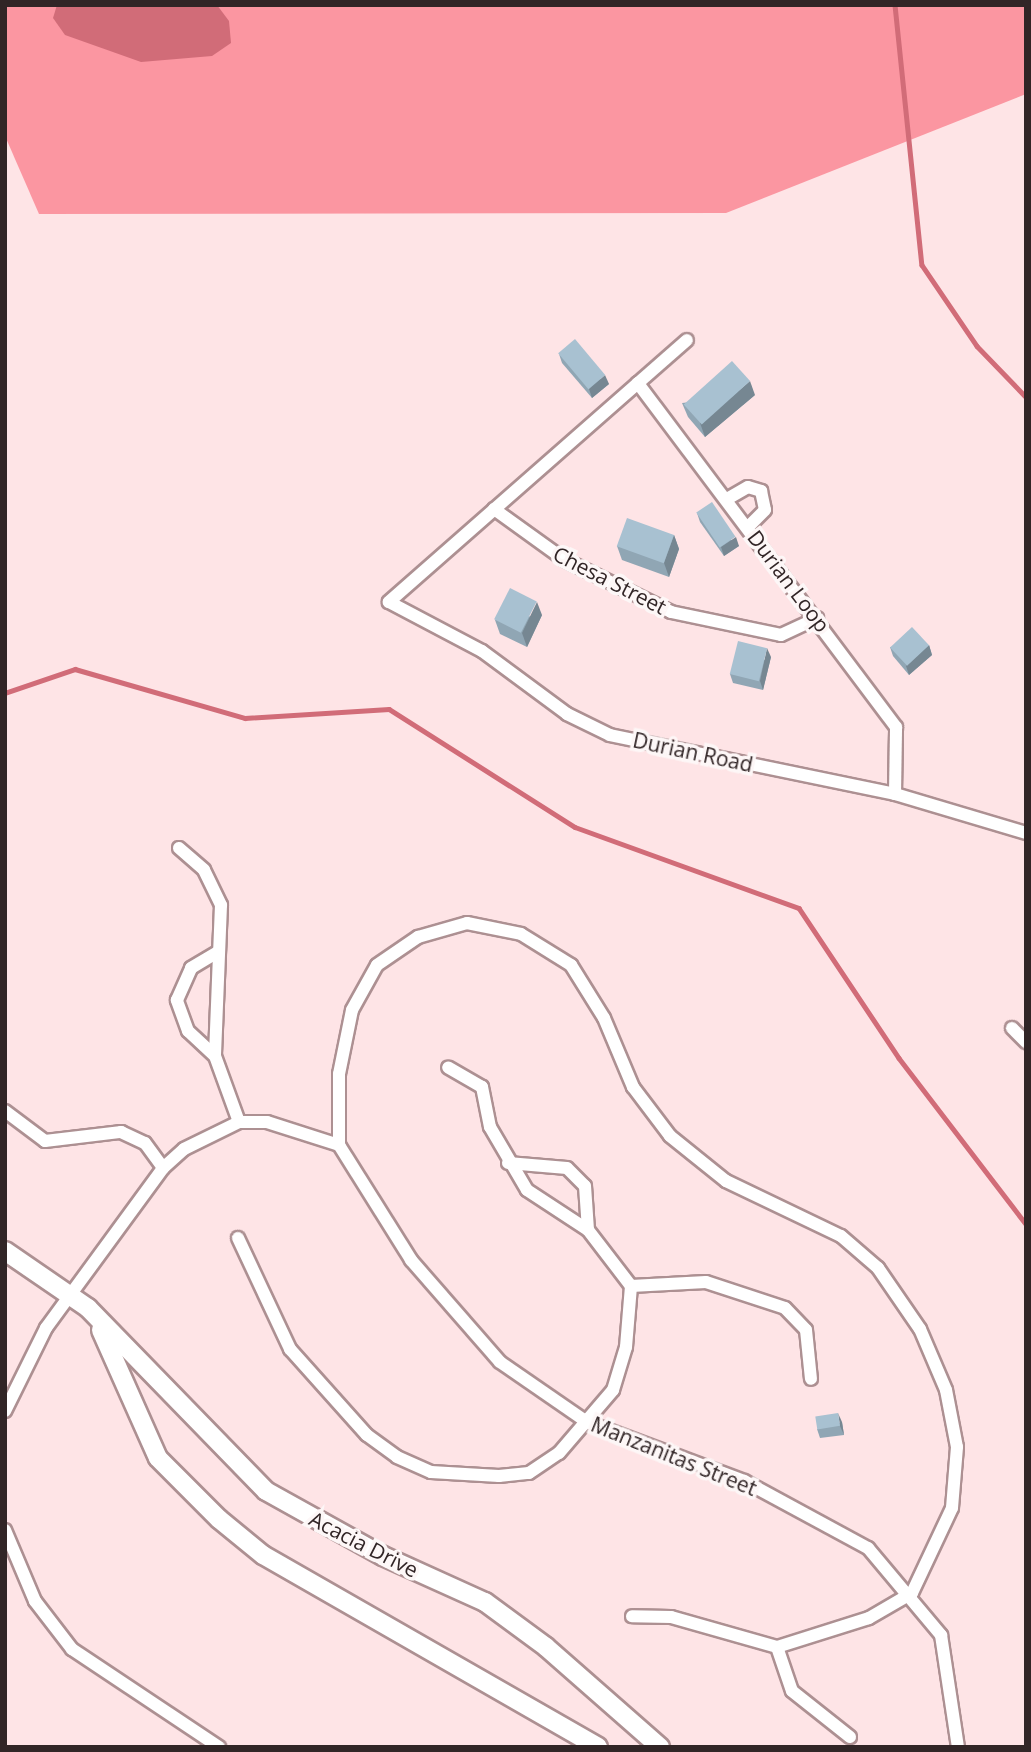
<!DOCTYPE html>
<html>
<head>
<meta charset="utf-8">
<style>
	body { margin:0 }
	#map { position:relative; width:1031px; height:1752px; overflow:hidden; background:#fee4e6; font-family:"Open Sans",sans-serif }
	div>[style] { position:absolute }
	.green>* { inset:0; background:#fb96a1 }
	.water>* { inset:0; background:#d16c78 }
	.stream>* { height:4.5px; margin:-2.25px; padding:0 2.25px; transform-origin:2.25px; border-radius:2.25px; background:#d16c78 }
	.roads { filter:drop-shadow(2px 0 #ad9092) drop-shadow(-2px 0 #ad9092) drop-shadow(0 2px #ad9092) drop-shadow(0 -2px #ad9092) }
	.street>* { height:12px; margin:-6px; padding:0 6px; transform-origin:6px; border-radius:6px; background:#fff }
	.secondary>* { height:18px; margin:-9px; padding:0 9px; transform-origin:9px; border-radius:9px; background:#fff }
	.wall>* { inset:0; background:#90a6b4 }
	.shaded-wall>* { inset:0; background:#768792 }
	.building>* { inset:0; background:#a8c1d1; transform-origin:0 0 }
	span { translate:-50% -50%; white-space:nowrap; text-align:center; line-height:1.15; -webkit-text-stroke:7px #fdf7f7; paint-order:stroke }
	.street-label { font-size:21px; color:#312526 }
	.frame { position:absolute; inset:0; border:7px solid #312526; pointer-events:none }
</style>
</head>
<body>
<div id="map">
	<div class="green">
		<div style="clip-path:polygon(5px 5px,1026px 5px,1026px 94px,726px 213px,39px 214px,5px 136px)"></div>
	</div>
	<div class="water">
		<div style="clip-path:polygon(57px 5px,217px 5px,229px 21px,231px 43px,212px 56px,141px 62px,65px 35px,53px 18px)"></div>
	</div>
	<div class="stream">
		<div style="left:895px;top:5px;width:261px;rotate:84.1deg"></div>
		<div style="left:922px;top:265px;width:98px;rotate:55.8deg"></div>
		<div style="left:977px;top:346px;width:71px;rotate:46.1deg"></div>
		<div style="left:5px;top:693px;width:74px;rotate:-18.9deg"></div>
		<div style="left:75px;top:669px;width:177px;rotate:16.1deg"></div>
		<div style="left:245px;top:718px;width:144px;rotate:-3.6deg"></div>
		<div style="left:389px;top:709px;width:220px;rotate:32.4deg"></div>
		<div style="left:575px;top:827px;width:238px;rotate:19.9deg"></div>
		<div style="left:799px;top:908px;width:180px;rotate:56.3deg"></div>
		<div style="left:899px;top:1058px;width:209px;rotate:52.6deg"></div>
	</div>
	<div class="roads">
		<div class="street">
			<div style="left:638px;top:383px;width:65px;rotate:-41.3deg"></div>
			<div style="left:727px;top:499px;width:24px;rotate:-30deg"></div>
			<div style="left:748px;top:487px;width:14px;rotate:17deg"></div>
			<div style="left:761px;top:491px;width:19px;rotate:78deg"></div>
			<div style="left:765px;top:510px;width:24px;rotate:135deg"></div>
			<div style="left:494px;top:509px;width:87px;rotate:35.7deg"></div>
			<div style="left:565px;top:560px;width:118px;rotate:26.1deg"></div>
			<div style="left:671px;top:612px;width:112px;rotate:11.8deg"></div>
			<div style="left:781px;top:635px;width:40px;rotate:-25deg"></div>
			<div style="left:895px;top:794px;width:67px;rotate:-89.1deg"></div>
			<div style="left:896px;top:727px;width:430px;rotate:-126.9deg"></div>
			<div style="left:638px;top:383px;width:332px;rotate:138.7deg"></div>
			<div style="left:389px;top:602px;width:105px;rotate:27.8deg"></div>
			<div style="left:482px;top:651px;width:106px;rotate:36.5deg"></div>
			<div style="left:567px;top:714px;width:48px;rotate:26deg"></div>
			<div style="left:610px;top:735px;width:291px;rotate:11.7deg"></div>
			<div style="left:895px;top:794px;width:137px;rotate:16.6deg"></div>
			<div style="left:179px;top:848px;width:33px;rotate:41deg"></div>
			<div style="left:204px;top:870px;width:39px;rotate:64deg"></div>
			<div style="left:221px;top:905px;width:151px;rotate:92.3deg"></div>
			<div style="left:215px;top:1056px;width:70px;rotate:70deg"></div>
			<div style="left:1012px;top:1028px;width:20px;rotate:45deg"></div>
			<div style="left:215px;top:1056px;width:37px;rotate:-137deg"></div>
			<div style="left:188px;top:1031px;width:33px;rotate:-110deg"></div>
			<div style="left:177px;top:1000px;width:35px;rotate:-66deg"></div>
			<div style="left:191px;top:968px;width:31px;rotate:-31deg"></div>
			<div style="left:5px;top:1111px;width:50px;rotate:36.9deg"></div>
			<div style="left:45px;top:1141px;width:77px;rotate:-6.8deg"></div>
			<div style="left:121px;top:1132px;width:26px;rotate:25deg"></div>
			<div style="left:145px;top:1143px;width:31px;rotate:54deg"></div>
			<div style="left:339px;top:1145px;width:71px;rotate:-90deg"></div>
			<div style="left:339px;top:1074px;width:65px;rotate:-78.5deg"></div>
			<div style="left:352px;top:1010px;width:51px;rotate:-60.9deg"></div>
			<div style="left:377px;top:965px;width:50px;rotate:-34.3deg"></div>
			<div style="left:418px;top:937px;width:51px;rotate:-15.9deg"></div>
			<div style="left:467px;top:923px;width:55px;rotate:11.5deg"></div>
			<div style="left:521px;top:934px;width:59px;rotate:31.8deg"></div>
			<div style="left:571px;top:965px;width:62px;rotate:58.1deg"></div>
			<div style="left:604px;top:1018px;width:75px;rotate:67.2deg"></div>
			<div style="left:633px;top:1087px;width:61px;rotate:52.9deg"></div>
			<div style="left:670px;top:1136px;width:72px;rotate:38.8deg"></div>
			<div style="left:726px;top:1181px;width:127px;rotate:25.6deg"></div>
			<div style="left:841px;top:1236px;width:49px;rotate:40.9deg"></div>
			<div style="left:878px;top:1268px;width:74px;rotate:55.5deg"></div>
			<div style="left:920px;top:1329px;width:66px;rotate:66.9deg"></div>
			<div style="left:946px;top:1390px;width:58px;rotate:79.1deg"></div>
			<div style="left:957px;top:1447px;width:61px;rotate:94.7deg"></div>
			<div style="left:952px;top:1508px;width:94px;rotate:115.2deg"></div>
			<div style="left:912px;top:1593px;width:50px;rotate:149.8deg"></div>
			<div style="left:869px;top:1618px;width:96px;rotate:162.5deg"></div>
			<div style="left:777px;top:1647px;width:110px;rotate:-164.2deg"></div>
			<div style="left:671px;top:1617px;width:39px;rotate:-179deg"></div>
			<div style="left:508px;top:1163px;width:59px;rotate:4.8deg"></div>
			<div style="left:567px;top:1168px;width:25px;rotate:45deg"></div>
			<div style="left:585px;top:1186px;width:44px;rotate:86.1deg"></div>
			<div style="left:238px;top:1238px;width:123px;rotate:64.9deg"></div>
			<div style="left:290px;top:1349px;width:115px;rotate:48.2deg"></div>
			<div style="left:367px;top:1435px;width:37px;rotate:36deg"></div>
			<div style="left:397px;top:1457px;width:37px;rotate:24deg"></div>
			<div style="left:431px;top:1472px;width:68px;rotate:3.4deg"></div>
			<div style="left:499px;top:1476px;width:30px;rotate:-6deg"></div>
			<div style="left:529px;top:1473px;width:36px;rotate:-34deg"></div>
			<div style="left:559px;top:1453px;width:83px;rotate:-49.4deg"></div>
			<div style="left:613px;top:1390px;width:45px;rotate:-73.2deg"></div>
			<div style="left:626px;top:1347px;width:61px;rotate:-85.3deg"></div>
			<div style="left:631px;top:1286px;width:71px;rotate:-127.5deg"></div>
			<div style="left:588px;top:1230px;width:73px;rotate:-146.7deg"></div>
			<div style="left:527px;top:1190px;width:73px;rotate:-120.4deg"></div>
			<div style="left:490px;top:1127px;width:41px;rotate:-101.3deg"></div>
			<div style="left:482px;top:1087px;width:39px;rotate:-150deg"></div>
			<div style="left:631px;top:1286px;width:75px;rotate:-3.1deg"></div>
			<div style="left:706px;top:1282px;width:83px;rotate:18.2deg"></div>
			<div style="left:785px;top:1308px;width:30px;rotate:46deg"></div>
			<div style="left:806px;top:1330px;width:49px;rotate:84.2deg"></div>
			<div style="left:5px;top:1411px;width:93px;rotate:-63.7deg"></div>
			<div style="left:46px;top:1328px;width:198px;rotate:-53.8deg"></div>
			<div style="left:163px;top:1168px;width:28px;rotate:-42deg"></div>
			<div style="left:184px;top:1149px;width:61px;rotate:-26.1deg"></div>
			<div style="left:239px;top:1122px;width:28px"></div>
			<div style="left:267px;top:1122px;width:76px;rotate:17.7deg"></div>
			<div style="left:339px;top:1145px;width:136px;rotate:57.9deg"></div>
			<div style="left:411px;top:1260px;width:135px;rotate:48.9deg"></div>
			<div style="left:500px;top:1362px;width:106px;rotate:34.6deg"></div>
			<div style="left:587px;top:1422px;width:168px;rotate:20.6deg"></div>
			<div style="left:744px;top:1481px;width:141px;rotate:28.4deg"></div>
			<div style="left:868px;top:1548px;width:114px;rotate:50deg"></div>
			<div style="left:941px;top:1635px;width:113px;rotate:81.4deg"></div>
			<div style="left:5px;top:1530px;width:77px;rotate:67.1deg"></div>
			<div style="left:35px;top:1601px;width:61px;rotate:52.4deg"></div>
			<div style="left:72px;top:1649px;width:177px;rotate:33.7deg"></div>
			<div style="left:777px;top:1647px;width:46px;rotate:71.2deg"></div>
			<div style="left:792px;top:1691px;width:74px;rotate:38.4deg"></div>
		</div>
		<div class="secondary">
			<div style="left:5px;top:1251px;width:101px;rotate:34.5deg"></div>
			<div style="left:88px;top:1308px;width:255px;rotate:45.8deg"></div>
			<div style="left:266px;top:1491px;width:134px;rotate:29.1deg"></div>
			<div style="left:383px;top:1556px;width:112px;rotate:24.3deg"></div>
			<div style="left:485px;top:1602px;width:76px;rotate:36.4deg"></div>
			<div style="left:546px;top:1647px;width:152px;rotate:41.3deg"></div>
			<div style="left:101px;top:1330px;width:140px;rotate:66deg"></div>
			<div style="left:158px;top:1458px;width:86px;rotate:45deg"></div>
			<div style="left:219px;top:1519px;width:57px;rotate:39.3deg"></div>
			<div style="left:263px;top:1555px;width:386px;rotate:29.8deg"></div>
		</div>
	</div>
	<div class="wall">
		<div style="clip-path:polygon(559px 354px,609px 384px,592px 398px,562px 363px)"></div>
		<div style="clip-path:polygon(755px 395px,705px 437px,688px 417px,682px 403px)"></div>
		<div style="clip-path:polygon(697px 513px,739px 546px,724px 556px,700px 522px)"></div>
		<div style="clip-path:polygon(674px 535px,679px 549px,669px 577px,622px 560px,617px 546px)"></div>
		<div style="clip-path:polygon(542px 615px,527px 647px,500px 634px,495px 620px)"></div>
		<div style="clip-path:polygon(929px 645px,932px 655px,909px 675px,893px 656px,890px 647px)"></div>
		<div style="clip-path:polygon(771px 657px,763px 690px,733px 683px,730px 674px)"></div>
		<div style="clip-path:polygon(842px 1422px,844px 1435px,820px 1438px,817px 1429px)"></div>
	</div>
	<div class="shaded-wall">
		<div style="clip-path:polygon(605px 375px,609px 384px,592px 398px,589px 389px)"></div>
		<div style="clip-path:polygon(750px 381px,755px 395px,705px 437px,700px 423px)"></div>
		<div style="clip-path:polygon(674px 535px,679px 549px,669px 577px,664px 563px)"></div>
		<div style="clip-path:polygon(736px 537px,739px 546px,724px 556px,721px 547px)"></div>
		<div style="clip-path:polygon(537px 602px,542px 615px,527px 647px,522px 633px)"></div>
		<div style="clip-path:polygon(929px 645px,932px 655px,909px 675px,906px 666px)"></div>
		<div style="clip-path:polygon(767px 648px,771px 657px,763px 690px,760px 681px)"></div>
		<div style="clip-path:polygon(838px 1413px,842px 1422px,844px 1435px,840px 1426px)"></div>
	</div>
	<div class="building">
		<div style="left:575px;top:339px;width:47px;height:22px;rotate:50deg"></div>
		<div style="left:732px;top:361px;width:27px;height:65px;rotate:48deg"></div>
		<div style="left:712px;top:502px;width:42px;height:19px;rotate:56deg"></div>
		<div style="left:627px;top:518px;width:50px;height:30px;rotate:20deg"></div>
		<div style="left:510px;top:588px;width:30px;height:35px;rotate:27deg"></div>
		<div style="left:912px;top:627px;width:25px;height:30px;rotate:47deg"></div>
		<div style="left:738px;top:641px;width:30px;height:34px;rotate:14deg"></div>
		<div style="left:838px;top:1413px;width:13px;height:23px;rotate:81deg"></div>
	</div>
	<div class="street-label">
		<span style="left:610px;top:580px;rotate:27deg">Chesa Street</span>
		<span style="left:789px;top:581px;rotate:53deg">Durian Loop</span>
		<span style="left:693px;top:752px;rotate:12deg">Durian Road</span>
		<span style="left:674px;top:1456px;rotate:22deg">Manzanitas Street</span>
		<span style="left:364px;top:1544px;rotate:27deg">Acacia Drive</span>
	</div>
	<div class="frame"></div>
</div>
</body>
</html>
